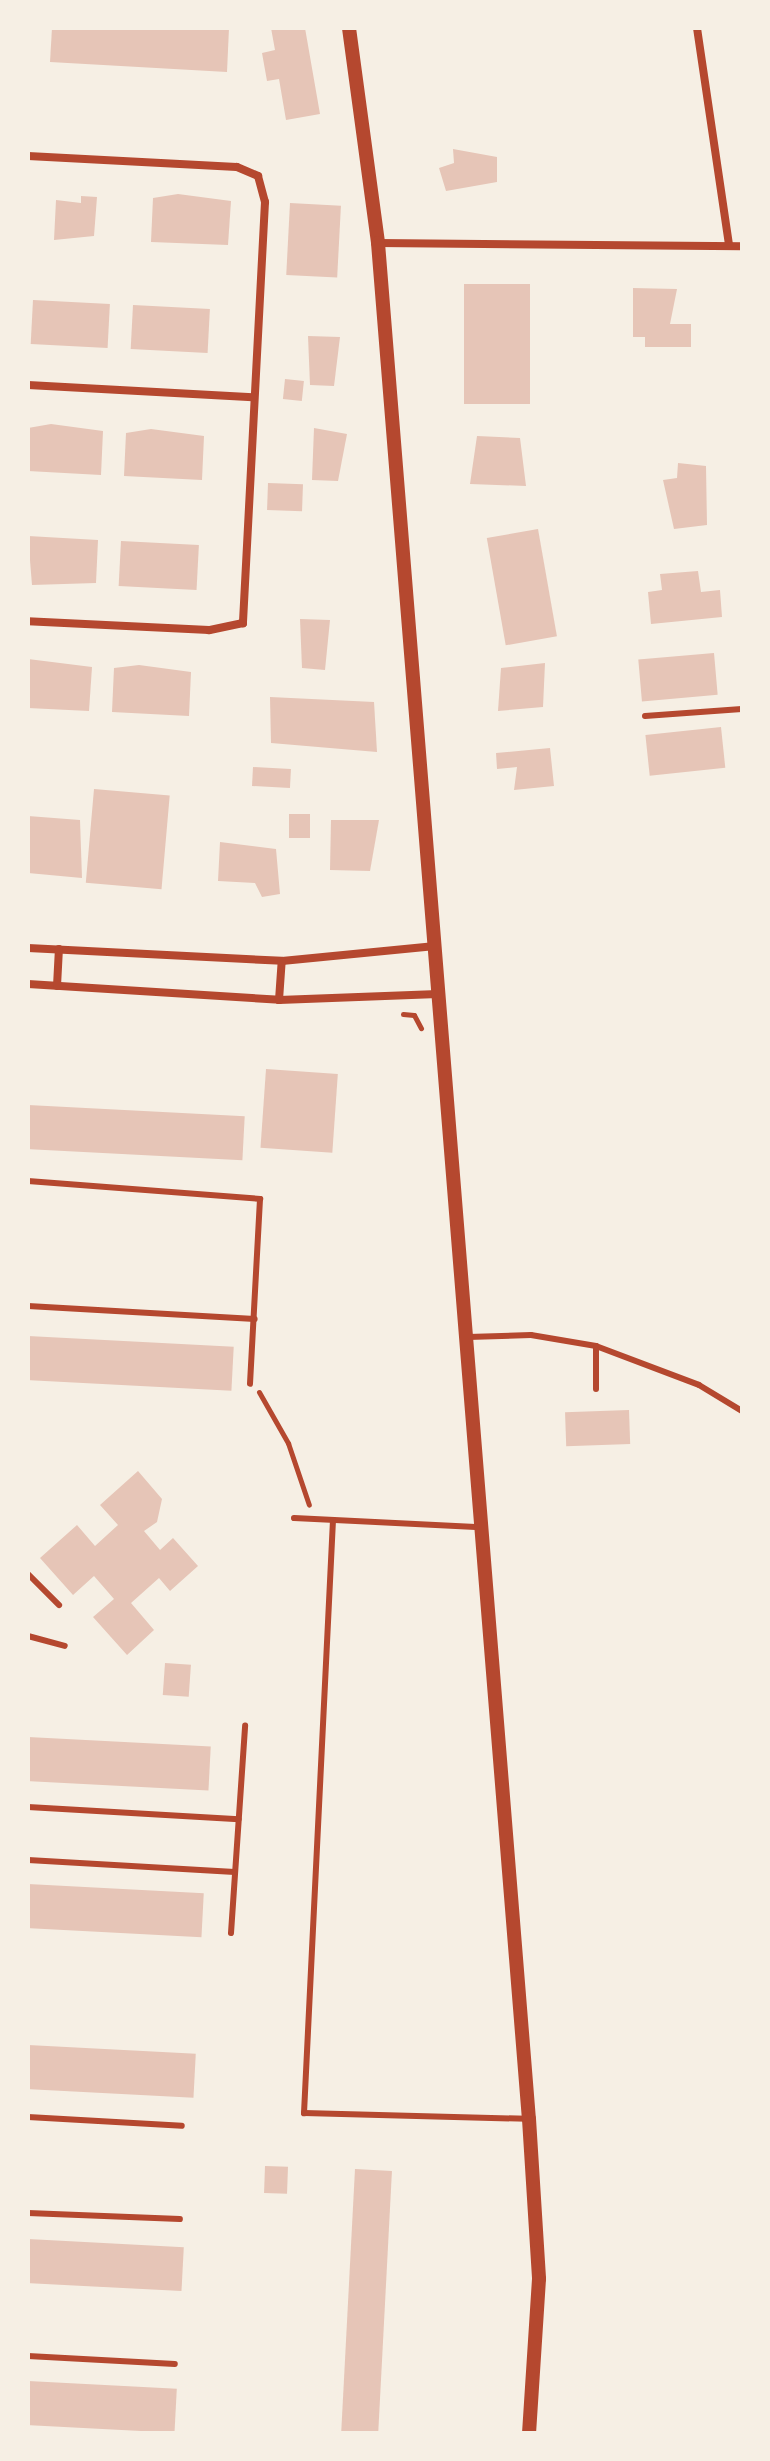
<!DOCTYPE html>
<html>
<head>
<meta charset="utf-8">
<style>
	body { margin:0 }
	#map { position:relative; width:770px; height:2461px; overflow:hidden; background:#f6efe4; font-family:Bitter,serif }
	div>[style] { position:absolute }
	.building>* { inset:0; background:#e6c5b7; transform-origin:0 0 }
	.path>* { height:5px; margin:-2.5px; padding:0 2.5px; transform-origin:2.5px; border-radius:2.5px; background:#b5482f }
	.service>* { height:6px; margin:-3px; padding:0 3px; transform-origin:3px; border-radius:3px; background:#b5482f }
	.minor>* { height:8px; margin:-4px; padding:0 4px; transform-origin:4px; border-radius:4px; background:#b5482f }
	.tertiary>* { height:14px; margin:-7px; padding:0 7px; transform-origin:7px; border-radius:7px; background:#b5482f }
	span { translate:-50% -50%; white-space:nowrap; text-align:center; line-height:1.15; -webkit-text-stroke:8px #f6efe4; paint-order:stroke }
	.frame { position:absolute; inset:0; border:30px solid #f6efe4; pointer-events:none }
</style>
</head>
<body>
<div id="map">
	<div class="building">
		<div style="clip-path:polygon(52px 28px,229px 28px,227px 72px,50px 62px)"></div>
		<div style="clip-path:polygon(271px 28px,305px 28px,320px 114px,286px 120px,279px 79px,267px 81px,262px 53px,275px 50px)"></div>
		<div style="clip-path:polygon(453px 149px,497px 157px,497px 182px,446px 191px,439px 168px,454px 163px)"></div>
		<div style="clip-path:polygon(178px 194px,231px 201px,228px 245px,151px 242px,153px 198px)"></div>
		<div style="clip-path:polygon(81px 196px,97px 197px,94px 236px,54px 240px,56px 200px,81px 203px)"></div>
		<div style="left:290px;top:203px;width:51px;height:72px;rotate:3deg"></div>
		<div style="left:464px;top:284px;width:66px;height:120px"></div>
		<div style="clip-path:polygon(633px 288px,677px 289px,670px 324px,691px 324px,691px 347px,645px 347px,645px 337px,633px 337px)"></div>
		<div style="left:33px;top:300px;width:77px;height:44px;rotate:3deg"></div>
		<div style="left:133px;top:305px;width:77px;height:44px;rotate:3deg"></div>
		<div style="clip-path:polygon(308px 336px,340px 337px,334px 386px,310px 385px)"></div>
		<div style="left:285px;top:379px;width:19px;height:20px;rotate:6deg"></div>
		<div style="clip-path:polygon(51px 424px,103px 431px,101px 475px,28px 471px,28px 428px)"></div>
		<div style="clip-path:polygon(314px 428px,347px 434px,338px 481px,312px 480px)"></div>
		<div style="clip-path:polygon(151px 429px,204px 436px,202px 480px,124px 476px,126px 433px)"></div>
		<div style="clip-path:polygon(477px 436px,520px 438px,526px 486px,470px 484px)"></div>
		<div style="clip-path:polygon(678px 463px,706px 466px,707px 525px,674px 529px,663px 480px,677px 478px)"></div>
		<div style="left:268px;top:483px;width:35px;height:27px;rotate:2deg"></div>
		<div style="left:538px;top:529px;width:109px;height:52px;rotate:80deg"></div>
		<div style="clip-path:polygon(28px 536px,98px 540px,96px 583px,32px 585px)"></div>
		<div style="left:121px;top:541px;width:78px;height:45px;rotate:3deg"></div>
		<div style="clip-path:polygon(698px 571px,701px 592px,720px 590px,722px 617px,651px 624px,648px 592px,662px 590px,660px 574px)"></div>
		<div style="clip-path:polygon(300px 619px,330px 620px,325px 670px,302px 668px)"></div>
		<div style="left:714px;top:653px;width:42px;height:76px;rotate:85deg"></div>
		<div style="clip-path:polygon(28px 659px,92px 667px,89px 711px,28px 708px)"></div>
		<div style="clip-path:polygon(545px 663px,543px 707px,498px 711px,501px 668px)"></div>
		<div style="clip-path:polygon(139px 665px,191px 672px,189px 716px,112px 712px,114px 668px)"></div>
		<div style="clip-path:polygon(270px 697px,374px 702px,377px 752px,271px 743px)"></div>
		<div style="left:721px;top:727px;width:41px;height:76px;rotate:84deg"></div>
		<div style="clip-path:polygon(550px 748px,554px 786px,514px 790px,517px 767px,497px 769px,496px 753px)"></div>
		<div style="left:253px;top:767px;width:38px;height:19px;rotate:3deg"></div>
		<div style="left:94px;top:789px;width:76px;height:94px;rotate:5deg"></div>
		<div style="left:289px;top:814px;width:21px;height:24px"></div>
		<div style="clip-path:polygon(28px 816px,80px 820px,82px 878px,28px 873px)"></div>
		<div style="clip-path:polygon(331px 820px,379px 820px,370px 871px,330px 870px)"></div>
		<div style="clip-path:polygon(220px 842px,276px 849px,280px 894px,262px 897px,255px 883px,218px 881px)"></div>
		<div style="left:266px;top:1069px;width:72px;height:79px;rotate:4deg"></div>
		<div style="left:28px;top:1105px;width:217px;height:44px;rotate:3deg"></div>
		<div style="left:28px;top:1336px;width:206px;height:44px;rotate:3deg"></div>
		<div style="left:629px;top:1410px;width:34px;height:64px;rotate:88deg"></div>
		<div style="clip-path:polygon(138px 1471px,162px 1499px,157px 1522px,144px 1531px,160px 1550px,173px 1538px,198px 1566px,170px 1591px,159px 1578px,131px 1603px,154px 1630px,127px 1655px,93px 1617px,114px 1599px,94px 1576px,73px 1595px,40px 1558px,77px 1525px,95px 1546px,118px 1525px,100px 1505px)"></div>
		<div style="left:165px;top:1663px;width:26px;height:32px;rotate:4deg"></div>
		<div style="left:28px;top:1737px;width:183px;height:44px;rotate:3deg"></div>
		<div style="left:28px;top:1884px;width:176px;height:44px;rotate:3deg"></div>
		<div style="left:28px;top:2045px;width:168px;height:44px;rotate:3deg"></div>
		<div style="left:265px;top:2166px;width:23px;height:27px;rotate:2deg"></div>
		<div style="left:355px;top:2169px;width:37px;height:264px;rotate:3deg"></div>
		<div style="left:28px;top:2239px;width:156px;height:44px;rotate:3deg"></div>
		<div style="left:28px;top:2381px;width:149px;height:44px;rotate:3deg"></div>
	</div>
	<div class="path">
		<div style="left:403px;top:1014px;width:11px;rotate:5deg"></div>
		<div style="left:414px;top:1015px;width:15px;rotate:62deg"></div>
		<div style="left:259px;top:1392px;width:59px;rotate:60.4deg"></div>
		<div style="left:288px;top:1443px;width:65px;rotate:71.3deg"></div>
	</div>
	<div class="service">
		<div style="left:645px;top:716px;width:97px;rotate:-4.1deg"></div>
		<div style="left:28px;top:1181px;width:233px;rotate:4.4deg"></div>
		<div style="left:260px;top:1199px;width:185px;rotate:93.1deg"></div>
		<div style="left:28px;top:1306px;width:227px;rotate:3.3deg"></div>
		<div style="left:468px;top:1337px;width:63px;rotate:-1.8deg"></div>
		<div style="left:531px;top:1335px;width:66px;rotate:9.6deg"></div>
		<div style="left:596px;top:1346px;width:110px;rotate:20.7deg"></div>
		<div style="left:699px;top:1385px;width:50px;rotate:31.2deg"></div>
		<div style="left:596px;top:1389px;width:43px;rotate:-90deg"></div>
		<div style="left:294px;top:1518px;width:187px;rotate:2.8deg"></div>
		<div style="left:333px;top:1520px;width:594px;rotate:92.8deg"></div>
		<div style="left:304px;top:2113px;width:223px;rotate:1.5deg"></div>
		<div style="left:28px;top:1574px;width:44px;rotate:45deg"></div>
		<div style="left:28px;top:1636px;width:38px;rotate:15deg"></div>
		<div style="left:28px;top:1807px;width:211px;rotate:3.3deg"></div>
		<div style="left:28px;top:1860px;width:207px;rotate:3.3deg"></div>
		<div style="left:231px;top:1933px;width:208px;rotate:-86.1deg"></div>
		<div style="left:28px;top:2117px;width:154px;rotate:3.3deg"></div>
		<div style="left:28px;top:2213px;width:152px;rotate:2.3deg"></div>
		<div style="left:28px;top:2356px;width:147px;rotate:3.1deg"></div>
	</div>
	<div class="minor">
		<div style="left:697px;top:28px;width:220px;rotate:81.6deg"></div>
		<div style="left:28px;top:156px;width:209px;rotate:3deg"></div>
		<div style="left:237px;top:167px;width:23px;rotate:23deg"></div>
		<div style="left:258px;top:176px;width:27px;rotate:75deg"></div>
		<div style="left:265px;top:202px;width:422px;rotate:93deg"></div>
		<div style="left:243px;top:623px;width:35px;rotate:168deg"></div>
		<div style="left:209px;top:630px;width:181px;rotate:-177.2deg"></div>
		<div style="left:378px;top:243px;width:364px;rotate:0.5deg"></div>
		<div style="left:28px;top:385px;width:225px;rotate:3.1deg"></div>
		<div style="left:28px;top:948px;width:254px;rotate:2.9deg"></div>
		<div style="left:282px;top:961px;width:154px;rotate:-5.6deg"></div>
		<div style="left:28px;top:984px;width:252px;rotate:3.6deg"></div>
		<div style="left:279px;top:1000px;width:159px;rotate:-2.2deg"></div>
		<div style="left:57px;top:986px;width:37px;rotate:-87deg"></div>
		<div style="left:279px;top:1000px;width:39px;rotate:-86deg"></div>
	</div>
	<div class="tertiary">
		<div style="left:349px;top:28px;width:217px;rotate:82.3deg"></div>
		<div style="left:378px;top:243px;width:1882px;rotate:85.4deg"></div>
		<div style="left:529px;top:2119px;width:160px;rotate:86.4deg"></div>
		<div style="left:539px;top:2279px;width:154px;rotate:93.7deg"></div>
	</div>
	<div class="frame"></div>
</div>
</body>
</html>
